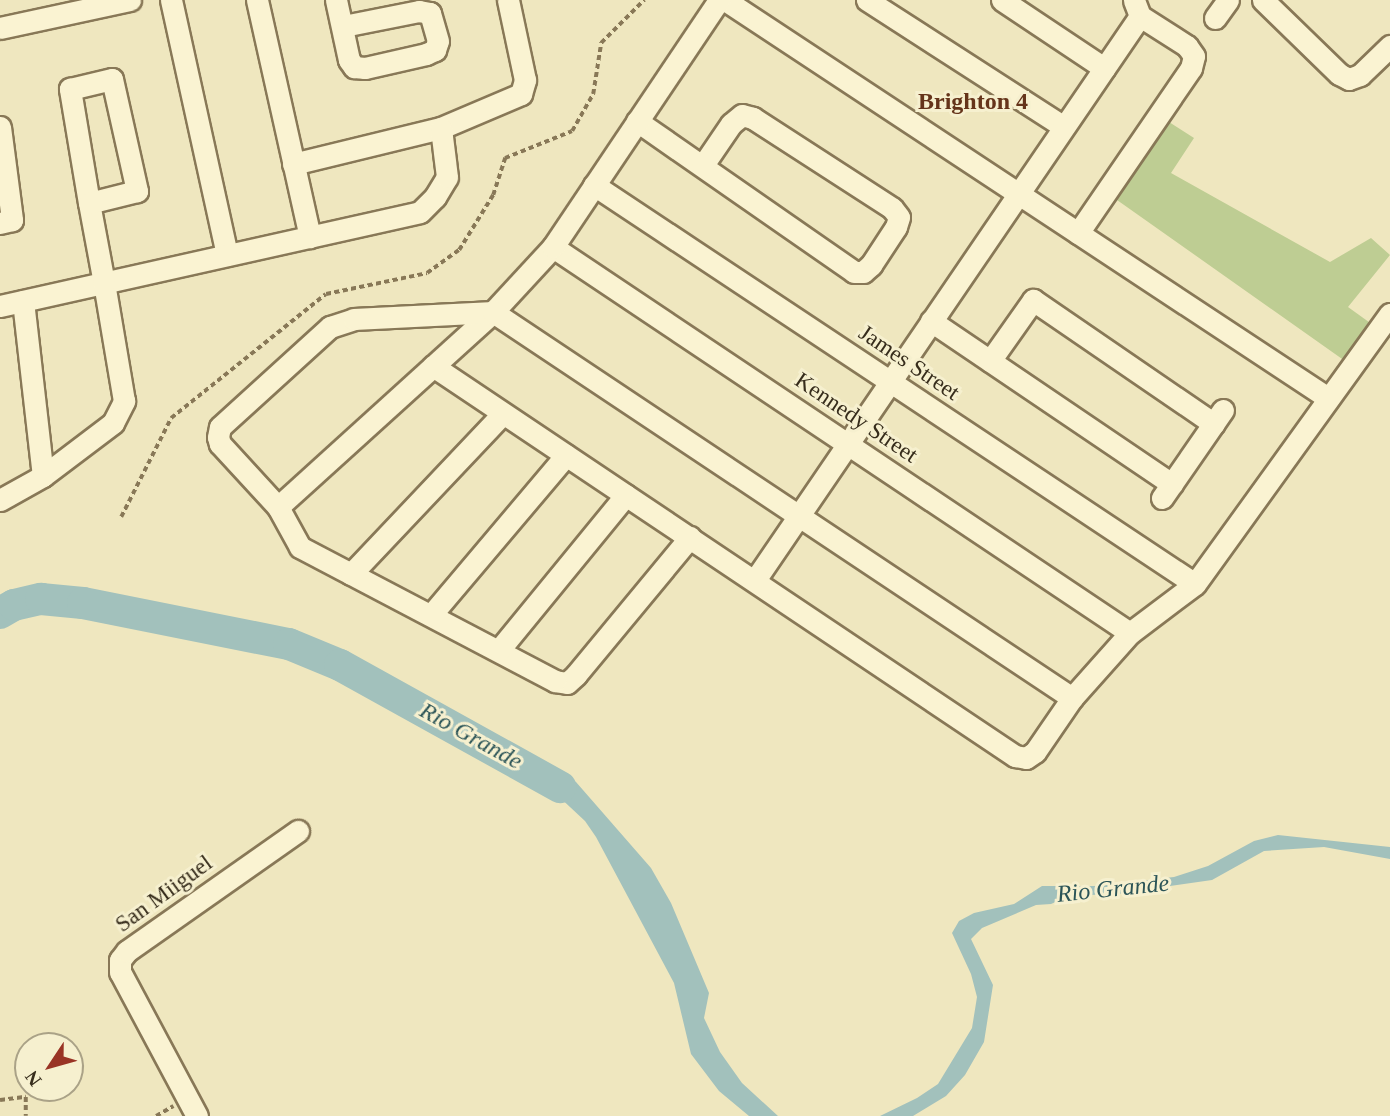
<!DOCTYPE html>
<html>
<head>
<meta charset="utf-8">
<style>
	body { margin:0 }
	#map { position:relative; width:1390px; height:1116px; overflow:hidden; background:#efe7bf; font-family:Georgia,serif }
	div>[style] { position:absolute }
	.green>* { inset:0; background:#becd93 }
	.water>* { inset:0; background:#a2c1bc }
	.river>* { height:32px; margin:-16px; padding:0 16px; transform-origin:16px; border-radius:16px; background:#a2c1bc }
	.path>* { height:3.5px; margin-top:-1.75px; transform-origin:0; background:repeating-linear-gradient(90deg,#887857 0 5px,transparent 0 8.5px) }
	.roads { filter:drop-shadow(2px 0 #887857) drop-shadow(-2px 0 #887857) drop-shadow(0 2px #887857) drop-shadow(0 -2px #887857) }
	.minor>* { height:21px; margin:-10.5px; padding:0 10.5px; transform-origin:10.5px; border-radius:10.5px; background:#faf3d2 }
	span { translate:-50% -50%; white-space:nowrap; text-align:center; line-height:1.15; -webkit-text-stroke:6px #f6f0cf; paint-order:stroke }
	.street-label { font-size:23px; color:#372d1c }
	.neighbourhood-label { font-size:24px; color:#65341a; font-weight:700 }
	.water-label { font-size:24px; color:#2b5457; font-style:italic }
	.north { position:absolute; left:14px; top:1032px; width:70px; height:70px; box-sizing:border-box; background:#f6f0cf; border:2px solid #aaa287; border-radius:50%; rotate:234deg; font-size:19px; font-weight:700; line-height:28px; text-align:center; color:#372d1c }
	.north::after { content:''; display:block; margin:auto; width:24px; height:32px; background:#993425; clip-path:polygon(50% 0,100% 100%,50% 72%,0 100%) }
</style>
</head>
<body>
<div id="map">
	<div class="green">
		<div style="clip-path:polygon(1169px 122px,1194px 138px,1171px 173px,1330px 262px,1371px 238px,1390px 255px,1348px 307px,1373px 325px,1345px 361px,1117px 200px)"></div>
	</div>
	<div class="water">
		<div style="clip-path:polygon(530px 754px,576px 782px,651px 868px,671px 903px,709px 993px,704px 1018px,720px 1052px,742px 1083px,778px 1116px,749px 1116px,719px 1091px,691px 1054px,674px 983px,596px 837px,585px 821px,555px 793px,516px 773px)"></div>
		<div style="clip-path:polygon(1278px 835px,1390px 847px,1390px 859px,1324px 847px,1264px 851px,1212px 880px,1163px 887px,1152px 892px,1069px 896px,1051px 904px,1036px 905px,982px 928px,971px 939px,993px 985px,984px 1042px,965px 1075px,946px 1096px,913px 1116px,880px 1116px,917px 1098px,938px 1084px,972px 1028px,977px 997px,971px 974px,952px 933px,959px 921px,974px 913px,1014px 904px,1042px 886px,1094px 886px,1174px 877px,1208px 866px,1254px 841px)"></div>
	</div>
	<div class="river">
		<div style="left:0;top:613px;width:16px;rotate:-30deg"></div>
		<div style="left:14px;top:605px;width:28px;rotate:-13deg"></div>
		<div style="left:41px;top:599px;width:42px;rotate:5.4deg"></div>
		<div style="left:83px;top:603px;width:210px;rotate:11.3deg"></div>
		<div style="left:289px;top:644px;width:55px;rotate:22.4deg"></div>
		<div style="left:340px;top:665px;width:252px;rotate:29deg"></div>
	</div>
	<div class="path">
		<div style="left:121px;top:517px;width:111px;rotate:-63.2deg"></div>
		<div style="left:171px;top:418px;width:198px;rotate:-38.7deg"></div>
		<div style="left:326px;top:294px;width:103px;rotate:-11.7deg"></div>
		<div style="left:427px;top:273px;width:39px;rotate:-36deg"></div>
		<div style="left:459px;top:250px;width:65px;rotate:-58.3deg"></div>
		<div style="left:493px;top:195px;width:39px;rotate:-72deg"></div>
		<div style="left:505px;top:158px;width:72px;rotate:-21.9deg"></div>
		<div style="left:572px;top:131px;width:43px;rotate:-60.4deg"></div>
		<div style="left:593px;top:94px;width:52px;rotate:-81.1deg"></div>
		<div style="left:601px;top:43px;width:61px;rotate:-45deg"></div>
		<div style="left:0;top:1100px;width:26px;rotate:-7deg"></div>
		<div style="left:26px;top:1097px;width:19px;rotate:90deg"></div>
		<div style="left:156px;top:1116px;width:20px;rotate:-30deg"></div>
	</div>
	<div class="roads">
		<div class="minor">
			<div style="left:171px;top:0;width:261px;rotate:77.6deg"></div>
			<div style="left:257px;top:0;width:243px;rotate:77.4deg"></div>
			<div style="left:336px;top:0;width:61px;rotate:77.8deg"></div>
			<div style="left:349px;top:60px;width:9px;rotate:54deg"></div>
			<div style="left:354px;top:67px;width:11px;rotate:5deg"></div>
			<div style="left:365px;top:68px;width:63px;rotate:-12.9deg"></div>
			<div style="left:426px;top:54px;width:10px;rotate:-24deg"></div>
			<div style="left:435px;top:50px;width:9px;rotate:-72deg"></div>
			<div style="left:438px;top:41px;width:29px;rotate:-106deg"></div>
			<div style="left:430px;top:13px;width:11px;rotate:-170deg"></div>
			<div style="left:419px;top:11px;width:77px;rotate:168.8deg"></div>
			<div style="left:725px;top:0;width:723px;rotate:33.43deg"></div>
			<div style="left:867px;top:0;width:234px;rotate:32.8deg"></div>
			<div style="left:1002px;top:0;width:123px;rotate:33.7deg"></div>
			<div style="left:1263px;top:0;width:106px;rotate:44.2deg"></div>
			<div style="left:1339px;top:74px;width:11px;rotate:27deg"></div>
			<div style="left:1349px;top:79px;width:12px;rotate:-20deg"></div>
			<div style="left:1360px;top:75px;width:42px;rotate:-44deg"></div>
			<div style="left:1215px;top:18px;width:22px;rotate:-54deg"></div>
			<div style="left:0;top:28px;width:133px;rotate:-12.2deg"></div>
			<div style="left:637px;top:121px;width:264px;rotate:34.8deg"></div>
			<div style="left:854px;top:272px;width:9px"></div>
			<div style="left:863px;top:272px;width:11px;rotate:-41deg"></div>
			<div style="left:871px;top:265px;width:45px;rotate:-56.7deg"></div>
			<div style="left:896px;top:227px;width:10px;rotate:-73deg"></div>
			<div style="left:899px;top:217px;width:11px;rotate:-128deg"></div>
			<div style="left:892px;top:208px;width:166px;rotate:-147.1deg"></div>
			<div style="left:753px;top:118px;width:11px;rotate:-165deg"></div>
			<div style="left:742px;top:115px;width:14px;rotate:141deg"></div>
			<div style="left:731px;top:124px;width:50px;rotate:124.3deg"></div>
			<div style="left:0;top:127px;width:94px;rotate:82.6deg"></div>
			<div style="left:12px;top:220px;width:12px;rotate:166deg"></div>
			<div style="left:293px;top:164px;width:152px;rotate:-13.7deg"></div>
			<div style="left:441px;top:128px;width:87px;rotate:-23deg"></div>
			<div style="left:521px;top:94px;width:15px;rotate:-74deg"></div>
			<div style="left:525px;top:80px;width:82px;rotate:-102deg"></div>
			<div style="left:594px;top:185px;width:721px;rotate:33.58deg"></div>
			<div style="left:1078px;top:233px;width:200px;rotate:-55.6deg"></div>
			<div style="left:1191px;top:68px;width:12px;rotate:-76deg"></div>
			<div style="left:1194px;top:56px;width:12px;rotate:-125deg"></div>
			<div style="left:1187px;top:46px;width:56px;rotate:-147.4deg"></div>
			<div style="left:1140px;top:16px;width:17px;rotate:-111deg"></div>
			<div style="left:553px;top:247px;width:694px;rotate:33.78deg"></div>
			<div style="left:23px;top:301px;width:176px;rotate:83.5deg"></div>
			<div style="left:0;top:306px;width:430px;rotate:-12.6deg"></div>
			<div style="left:420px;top:212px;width:21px;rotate:-45deg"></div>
			<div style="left:435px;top:197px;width:23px;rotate:-59deg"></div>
			<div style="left:447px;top:177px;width:49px;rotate:-97deg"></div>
			<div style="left:931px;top:321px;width:291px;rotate:34.1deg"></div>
			<div style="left:990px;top:361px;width:75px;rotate:-54.8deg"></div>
			<div style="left:1033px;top:300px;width:219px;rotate:34.4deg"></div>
			<div style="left:433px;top:366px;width:701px;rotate:33.83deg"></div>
			<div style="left:1015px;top:756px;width:11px;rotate:10deg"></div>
			<div style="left:1026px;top:758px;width:11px;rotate:-34deg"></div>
			<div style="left:1035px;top:752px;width:65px;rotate:-55.6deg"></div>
			<div style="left:1072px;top:698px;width:87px;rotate:-48.3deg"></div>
			<div style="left:1130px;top:633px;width:81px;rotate:-37deg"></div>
			<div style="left:1195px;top:584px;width:333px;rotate:-54.2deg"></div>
			<div style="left:1162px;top:498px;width:107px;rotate:-55.3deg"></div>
			<div style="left:0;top:500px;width:49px;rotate:-29.2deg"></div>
			<div style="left:43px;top:476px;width:88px;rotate:-37.1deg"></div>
			<div style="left:113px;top:423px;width:25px;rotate:-63deg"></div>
			<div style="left:124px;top:401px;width:120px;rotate:-99.6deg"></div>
			<div style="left:104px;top:283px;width:81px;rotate:-100.6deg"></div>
			<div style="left:89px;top:203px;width:116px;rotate:-99.5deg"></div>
			<div style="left:70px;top:89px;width:43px;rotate:-13.4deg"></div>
			<div style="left:112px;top:79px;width:115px;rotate:77.4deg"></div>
			<div style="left:137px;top:191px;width:49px;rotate:166deg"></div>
			<div style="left:278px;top:507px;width:290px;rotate:-42.2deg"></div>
			<div style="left:493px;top:312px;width:88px;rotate:-47.3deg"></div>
			<div style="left:553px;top:247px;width:298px;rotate:-56.1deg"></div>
			<div style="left:690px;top:537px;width:179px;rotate:129.6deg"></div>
			<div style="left:576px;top:675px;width:12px;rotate:138deg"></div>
			<div style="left:567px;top:683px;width:12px;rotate:-171deg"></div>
			<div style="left:555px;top:681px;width:288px;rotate:-152.3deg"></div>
			<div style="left:300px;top:547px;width:46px;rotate:-118.8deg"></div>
			<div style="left:278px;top:507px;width:86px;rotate:-132.6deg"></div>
			<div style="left:220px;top:444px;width:7px;rotate:-106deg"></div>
			<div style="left:218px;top:437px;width:10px;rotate:-79deg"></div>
			<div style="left:220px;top:427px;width:149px;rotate:-42.3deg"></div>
			<div style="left:330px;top:327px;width:25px;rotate:-18deg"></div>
			<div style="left:354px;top:319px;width:139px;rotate:-2.9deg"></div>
			<div style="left:493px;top:312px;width:696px;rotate:33.69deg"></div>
			<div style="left:351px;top:574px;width:221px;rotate:-46.6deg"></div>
			<div style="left:755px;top:580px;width:683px;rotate:-55.68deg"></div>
			<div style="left:431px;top:615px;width:209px;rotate:-49.8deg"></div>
			<div style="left:499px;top:650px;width:200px;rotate:-50.7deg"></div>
			<div style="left:197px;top:1116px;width:163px;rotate:-118.1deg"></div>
			<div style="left:120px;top:972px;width:12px;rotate:-90deg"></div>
			<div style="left:120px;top:960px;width:11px;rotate:-52deg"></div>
			<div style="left:127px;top:951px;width:209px;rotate:-35.1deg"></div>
		</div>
	</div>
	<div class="street-label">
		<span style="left:909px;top:363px;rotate:34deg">James Street</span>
		<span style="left:856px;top:418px;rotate:34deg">Kennedy Street</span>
		<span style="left:164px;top:894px;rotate:-36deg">San Miiguel</span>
	</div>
	<div class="neighbourhood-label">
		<span style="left:973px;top:102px">Brighton 4</span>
	</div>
	<div class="water-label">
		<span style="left:471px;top:736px;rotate:29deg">Rio Grande</span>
		<span style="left:1113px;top:889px;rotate:-6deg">Rio Grande</span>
	</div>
	<div class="north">N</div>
</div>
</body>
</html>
